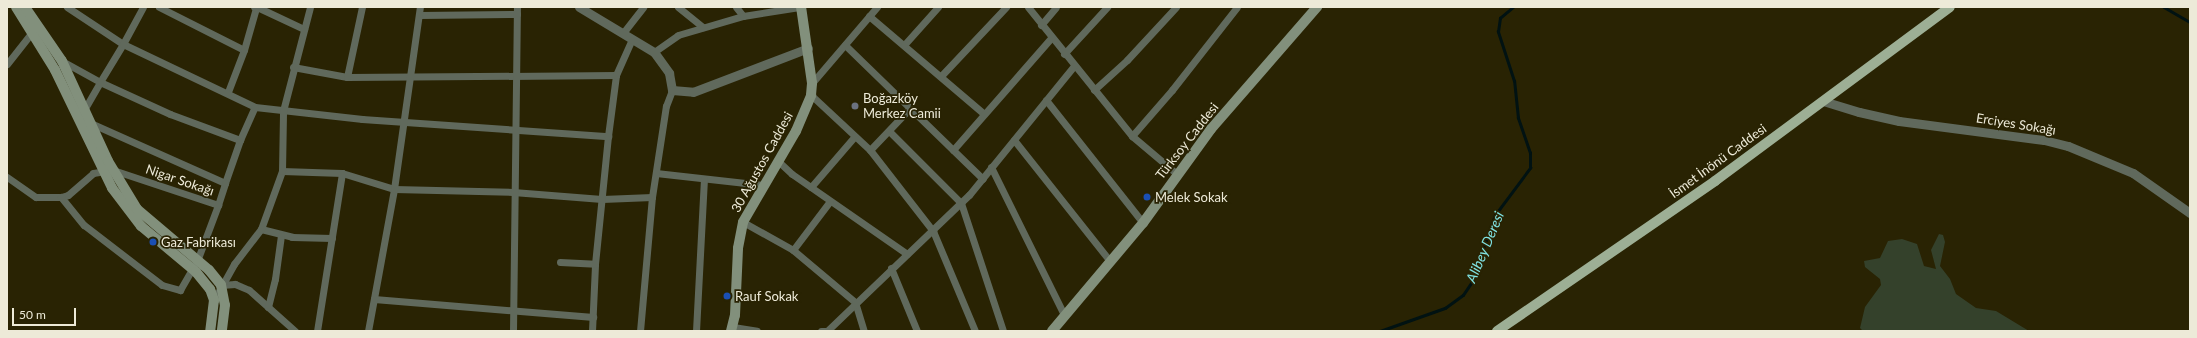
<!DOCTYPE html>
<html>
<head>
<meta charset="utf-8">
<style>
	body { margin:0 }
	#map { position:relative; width:2197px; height:338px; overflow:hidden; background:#292303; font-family:Lato,sans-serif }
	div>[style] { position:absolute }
	.green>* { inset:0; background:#34412b }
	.stream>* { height:2.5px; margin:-1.25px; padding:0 1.25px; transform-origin:1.25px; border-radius:1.25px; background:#011212 }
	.minor>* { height:7px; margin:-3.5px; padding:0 3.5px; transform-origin:3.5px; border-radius:3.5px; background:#60695c }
	.tertiary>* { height:9px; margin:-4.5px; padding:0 4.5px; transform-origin:4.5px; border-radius:4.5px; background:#60695c }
	.secondary>* { height:10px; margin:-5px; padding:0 5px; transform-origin:5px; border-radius:5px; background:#82907c }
	.primary>* { height:10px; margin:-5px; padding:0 5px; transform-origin:5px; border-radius:5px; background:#9daf95 }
	.dots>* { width:11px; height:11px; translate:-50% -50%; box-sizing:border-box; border:2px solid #292303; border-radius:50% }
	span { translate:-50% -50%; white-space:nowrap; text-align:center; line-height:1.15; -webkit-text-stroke:3.5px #292303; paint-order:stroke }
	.poi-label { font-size:13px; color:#edead8 }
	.left { translate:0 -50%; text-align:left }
	.street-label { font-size:13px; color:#edead8 }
	.water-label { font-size:14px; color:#80e3e3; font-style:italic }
	.frame { position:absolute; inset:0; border:8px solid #edead8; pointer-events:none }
	.scale { position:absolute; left:12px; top:308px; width:64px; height:18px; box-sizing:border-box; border:2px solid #edead8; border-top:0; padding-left:5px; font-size:12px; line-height:14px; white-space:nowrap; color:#edead8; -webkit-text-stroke:3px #292303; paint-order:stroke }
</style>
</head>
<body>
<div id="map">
	<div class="green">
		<div style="clip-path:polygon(1939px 234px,1943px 235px,1945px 242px,1940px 266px,1950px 279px,1956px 294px,1976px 308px,1996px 311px,2029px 331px,1863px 331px,1860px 328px,1865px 307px,1881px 285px,1880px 279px,1865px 267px,1864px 261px,1880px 258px,1888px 241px,1902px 239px,1917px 244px,1924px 266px,1936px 269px,1931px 250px)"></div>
	</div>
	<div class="stream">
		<div style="left:2164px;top:7px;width:30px;rotate:30deg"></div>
		<div style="left:1380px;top:331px;width:69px;rotate:-19.5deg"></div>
		<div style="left:1445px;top:308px;width:22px;rotate:-36deg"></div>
		<div style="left:1463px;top:295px;width:14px;rotate:-56deg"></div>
		<div style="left:1471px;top:283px;width:72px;rotate:-70.6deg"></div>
		<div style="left:1495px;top:215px;width:59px;rotate:-53.3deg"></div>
		<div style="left:1530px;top:168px;width:15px;rotate:-90deg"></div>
		<div style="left:1530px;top:153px;width:37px;rotate:-109deg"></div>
		<div style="left:1518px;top:118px;width:37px;rotate:-96deg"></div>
		<div style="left:1514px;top:81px;width:52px;rotate:-108.1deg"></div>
		<div style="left:1498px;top:32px;width:14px;rotate:-82deg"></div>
		<div style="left:1500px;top:18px;width:17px;rotate:-40deg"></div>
	</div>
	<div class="minor">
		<div style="left:67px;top:7px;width:67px;rotate:33.5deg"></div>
		<div style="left:123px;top:44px;width:42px;rotate:-61.6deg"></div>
		<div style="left:159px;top:7px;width:95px;rotate:26.8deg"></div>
		<div style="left:244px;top:50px;width:45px;rotate:110.9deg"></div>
		<div style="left:257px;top:7px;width:52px;rotate:25.1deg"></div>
		<div style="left:678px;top:7px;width:32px;rotate:39deg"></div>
		<div style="left:736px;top:7px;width:11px;rotate:52deg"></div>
		<div style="left:1028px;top:7px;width:166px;rotate:51.1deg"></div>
		<div style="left:1132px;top:136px;width:59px;rotate:40.2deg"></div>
		<div style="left:419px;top:15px;width:98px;rotate:-0.6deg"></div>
		<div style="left:869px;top:16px;width:150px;rotate:40.4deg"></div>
		<div style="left:1041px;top:25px;width:23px;rotate:-50deg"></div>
		<div style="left:623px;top:33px;width:33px;rotate:-52deg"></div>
		<div style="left:845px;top:45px;width:192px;rotate:44.2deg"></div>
		<div style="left:904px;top:45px;width:51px;rotate:-48.2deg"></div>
		<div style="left:244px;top:50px;width:44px;rotate:-74.1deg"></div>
		<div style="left:256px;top:8px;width:2px;rotate:-153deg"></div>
		<div style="left:654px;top:52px;width:29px;rotate:-35deg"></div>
		<div style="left:678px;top:35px;width:68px;rotate:-16.3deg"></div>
		<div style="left:743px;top:16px;width:57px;rotate:-9.1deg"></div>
		<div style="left:1064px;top:54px;width:64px;rotate:-47.5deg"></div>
		<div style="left:62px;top:61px;width:43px;rotate:28.9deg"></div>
		<div style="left:100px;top:82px;width:44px;rotate:-58.8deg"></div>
		<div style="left:123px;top:44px;width:146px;rotate:25.5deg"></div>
		<div style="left:255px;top:107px;width:108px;rotate:6.4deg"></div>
		<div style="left:362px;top:119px;width:247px;rotate:4deg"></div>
		<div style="left:7px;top:64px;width:42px;rotate:-51.8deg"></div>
		<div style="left:293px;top:67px;width:55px;rotate:10.5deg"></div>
		<div style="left:347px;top:77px;width:269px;rotate:-0.4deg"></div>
		<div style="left:941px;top:76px;width:95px;rotate:-46.7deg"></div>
		<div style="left:347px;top:77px;width:72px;rotate:-77.9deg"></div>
		<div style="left:812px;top:83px;width:100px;rotate:-49.5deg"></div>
		<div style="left:1094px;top:90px;width:45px;rotate:-42.3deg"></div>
		<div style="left:1127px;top:60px;width:72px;rotate:-47.2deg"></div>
		<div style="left:811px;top:95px;width:81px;rotate:43deg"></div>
		<div style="left:870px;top:150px;width:103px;rotate:52.1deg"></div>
		<div style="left:933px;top:231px;width:108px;rotate:67.2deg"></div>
		<div style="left:1046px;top:100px;width:157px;rotate:51.7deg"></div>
		<div style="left:84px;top:110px;width:32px;rotate:-60deg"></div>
		<div style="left:100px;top:82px;width:77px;rotate:24.6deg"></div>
		<div style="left:170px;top:114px;width:75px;rotate:20.4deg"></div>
		<div style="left:240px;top:140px;width:46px;rotate:109.2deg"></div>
		<div style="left:225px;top:183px;width:148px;rotate:-156deg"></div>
		<div style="left:889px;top:131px;width:102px;rotate:45deg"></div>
		<div style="left:961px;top:203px;width:135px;rotate:71.8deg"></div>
		<div style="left:1132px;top:136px;width:61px;rotate:-49deg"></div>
		<div style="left:1172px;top:90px;width:105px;rotate:-51.9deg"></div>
		<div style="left:240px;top:140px;width:36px;rotate:-66deg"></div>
		<div style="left:1014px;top:140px;width:153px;rotate:51.6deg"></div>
		<div style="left:870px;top:150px;width:57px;rotate:-46.4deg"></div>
		<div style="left:953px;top:150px;width:149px;rotate:-48.8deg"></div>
		<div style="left:778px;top:161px;width:19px;rotate:43deg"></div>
		<div style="left:792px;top:174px;width:140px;rotate:34.8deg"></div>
		<div style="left:991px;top:167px;width:165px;rotate:63.7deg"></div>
		<div style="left:282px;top:171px;width:60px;rotate:1.9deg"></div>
		<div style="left:342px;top:173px;width:54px;rotate:17.1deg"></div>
		<div style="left:394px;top:189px;width:119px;rotate:1.4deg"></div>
		<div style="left:513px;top:192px;width:89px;rotate:4.5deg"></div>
		<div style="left:602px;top:199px;width:50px;rotate:-2.3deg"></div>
		<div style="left:656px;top:173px;width:108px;rotate:6.4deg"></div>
		<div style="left:7px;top:177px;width:35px;rotate:35deg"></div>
		<div style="left:36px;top:197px;width:25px"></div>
		<div style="left:61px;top:197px;width:7px;rotate:-16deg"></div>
		<div style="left:68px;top:195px;width:33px;rotate:-41deg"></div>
		<div style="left:93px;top:173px;width:20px;rotate:-9deg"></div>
		<div style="left:113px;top:170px;width:111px;rotate:18.4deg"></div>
		<div style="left:218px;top:205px;width:23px;rotate:-72deg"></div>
		<div style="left:811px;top:187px;width:67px;rotate:-49.2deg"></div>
		<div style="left:61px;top:197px;width:36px;rotate:51deg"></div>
		<div style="left:84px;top:225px;width:98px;rotate:37.6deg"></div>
		<div style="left:162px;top:285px;width:19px;rotate:16deg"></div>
		<div style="left:180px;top:290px;width:34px;rotate:-60deg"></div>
		<div style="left:197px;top:261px;width:60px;rotate:-69.4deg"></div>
		<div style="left:743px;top:222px;width:57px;rotate:29.2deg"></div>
		<div style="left:793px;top:250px;width:81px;rotate:40deg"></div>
		<div style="left:855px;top:302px;width:30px;rotate:73deg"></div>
		<div style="left:261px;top:229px;width:32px;rotate:14deg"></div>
		<div style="left:292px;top:237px;width:40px;rotate:1.4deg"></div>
		<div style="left:793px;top:250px;width:61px;rotate:-52.9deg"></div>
		<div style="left:560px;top:262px;width:35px;rotate:3deg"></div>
		<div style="left:891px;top:268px;width:68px;rotate:67.6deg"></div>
		<div style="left:221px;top:285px;width:14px;rotate:-4deg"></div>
		<div style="left:235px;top:284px;width:15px;rotate:23deg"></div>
		<div style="left:249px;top:290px;width:62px;rotate:41.7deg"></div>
		<div style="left:374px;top:299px;width:220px;rotate:4.7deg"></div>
		<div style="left:214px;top:300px;width:41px;rotate:-60.9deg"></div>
		<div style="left:234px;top:264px;width:44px;rotate:-52.4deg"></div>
		<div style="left:261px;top:229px;width:62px;rotate:-70.1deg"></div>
		<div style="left:282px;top:171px;width:60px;rotate:-89deg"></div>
		<div style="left:283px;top:111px;width:107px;rotate:-75.4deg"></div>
		<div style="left:268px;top:307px;width:29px;rotate:-76deg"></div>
		<div style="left:275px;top:279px;width:44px;rotate:-82.2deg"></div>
		<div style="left:733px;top:327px;width:24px;rotate:9deg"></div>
		<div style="left:317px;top:331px;width:160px;rotate:-81deg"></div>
		<div style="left:368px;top:331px;width:144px;rotate:-79.6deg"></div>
		<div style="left:394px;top:189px;width:184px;rotate:-81.9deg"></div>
		<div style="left:513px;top:331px;width:324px;rotate:-89.3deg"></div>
		<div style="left:592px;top:331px;width:67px;rotate:-87.4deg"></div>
		<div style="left:595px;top:264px;width:129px;rotate:-84.2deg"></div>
		<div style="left:608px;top:136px;width:62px;rotate:-82.5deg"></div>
		<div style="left:616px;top:75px;width:39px;rotate:-66deg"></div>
		<div style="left:640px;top:331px;width:135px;rotate:-84.9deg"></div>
		<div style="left:652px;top:197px;width:92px;rotate:-81.3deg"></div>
		<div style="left:666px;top:106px;width:17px;rotate:-69deg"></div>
		<div style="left:696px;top:331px;width:152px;rotate:-87deg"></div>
		<div style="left:821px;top:331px;width:6px"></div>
		<div style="left:827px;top:331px;width:197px;rotate:-43.8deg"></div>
		<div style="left:969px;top:195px;width:166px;rotate:-50.9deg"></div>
	</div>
	<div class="tertiary">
		<div style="left:579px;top:7px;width:87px;rotate:31deg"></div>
		<div style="left:654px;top:52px;width:26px;rotate:54deg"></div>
		<div style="left:669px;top:73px;width:17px;rotate:80deg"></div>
		<div style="left:672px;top:90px;width:21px;rotate:5deg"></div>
		<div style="left:693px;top:92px;width:123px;rotate:-20.9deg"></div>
		<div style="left:1823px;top:101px;width:38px;rotate:17deg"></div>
		<div style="left:1859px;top:112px;width:41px;rotate:12.7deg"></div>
		<div style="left:1899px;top:121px;width:146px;rotate:7.5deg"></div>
		<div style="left:2044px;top:140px;width:25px;rotate:14deg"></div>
		<div style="left:2068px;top:146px;width:70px;rotate:22.6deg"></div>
		<div style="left:2133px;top:173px;width:70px;rotate:35.1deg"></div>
	</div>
	<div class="secondary">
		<div style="left:16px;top:7px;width:74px;rotate:58.2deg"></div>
		<div style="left:55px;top:70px;width:131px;rotate:64.2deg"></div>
		<div style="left:112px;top:188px;width:48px;rotate:52.7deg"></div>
		<div style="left:141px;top:226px;width:72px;rotate:39.9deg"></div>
		<div style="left:196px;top:272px;width:22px;rotate:51deg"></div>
		<div style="left:210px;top:289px;width:12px;rotate:70deg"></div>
		<div style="left:214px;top:300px;width:31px;rotate:97deg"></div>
		<div style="left:25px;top:7px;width:65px;rotate:55.6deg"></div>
		<div style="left:62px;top:61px;width:110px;rotate:65.3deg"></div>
		<div style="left:108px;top:161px;width:56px;rotate:58.9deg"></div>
		<div style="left:137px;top:209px;width:94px;rotate:40.3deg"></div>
		<div style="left:209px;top:270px;width:19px;rotate:51deg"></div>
		<div style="left:221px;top:285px;width:20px;rotate:79deg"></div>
		<div style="left:225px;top:305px;width:26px;rotate:97deg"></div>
		<div style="left:731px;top:331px;width:16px;rotate:-76deg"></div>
		<div style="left:735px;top:315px;width:67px;rotate:-87.4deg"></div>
		<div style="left:738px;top:248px;width:26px;rotate:-79deg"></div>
		<div style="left:743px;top:222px;width:105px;rotate:-59.8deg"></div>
		<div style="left:796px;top:131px;width:39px;rotate:-67deg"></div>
		<div style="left:811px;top:95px;width:12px;rotate:-85deg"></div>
		<div style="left:812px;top:83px;width:77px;rotate:-98.2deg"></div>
		<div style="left:1052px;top:331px;width:141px;rotate:-49.9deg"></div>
		<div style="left:1143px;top:223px;width:116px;rotate:-54.1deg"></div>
		<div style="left:1211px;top:129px;width:162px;rotate:-49deg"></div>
	</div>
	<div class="primary">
		<div style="left:1497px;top:331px;width:265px;rotate:-34.5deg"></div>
		<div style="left:1715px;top:181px;width:292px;rotate:-36.5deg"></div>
	</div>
	<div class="dots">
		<div style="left:855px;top:106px;background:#6b7280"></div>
		<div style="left:1147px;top:197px;background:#1a4fb4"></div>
		<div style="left:153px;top:242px;background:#1a4fb4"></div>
		<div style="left:727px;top:296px;background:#1a4fb4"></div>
	</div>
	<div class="poi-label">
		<span class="left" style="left:863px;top:106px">Boğazköy<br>Merkez Camii</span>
		<span class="left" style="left:1155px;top:197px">Melek Sokak</span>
		<span class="left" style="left:161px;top:242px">Gaz Fabrikası</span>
		<span class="left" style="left:735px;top:296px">Rauf Sokak</span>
	</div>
	<div class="street-label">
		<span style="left:2016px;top:124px;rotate:9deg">Erciyes Sokağı</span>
		<span style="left:1187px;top:141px;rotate:-52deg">Türksoy Caddesi</span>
		<span style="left:1718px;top:161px;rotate:-36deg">İsmet İnönü Caddesi</span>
		<span style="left:762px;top:162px;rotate:-61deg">30 Ağustos Caddesi</span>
		<span style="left:180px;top:180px;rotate:19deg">Nigar Sokağı</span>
	</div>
	<div class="water-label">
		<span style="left:1485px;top:247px;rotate:-67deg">Alibey Deresi</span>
	</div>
	<div class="frame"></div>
	<div class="scale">50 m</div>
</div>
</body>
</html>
